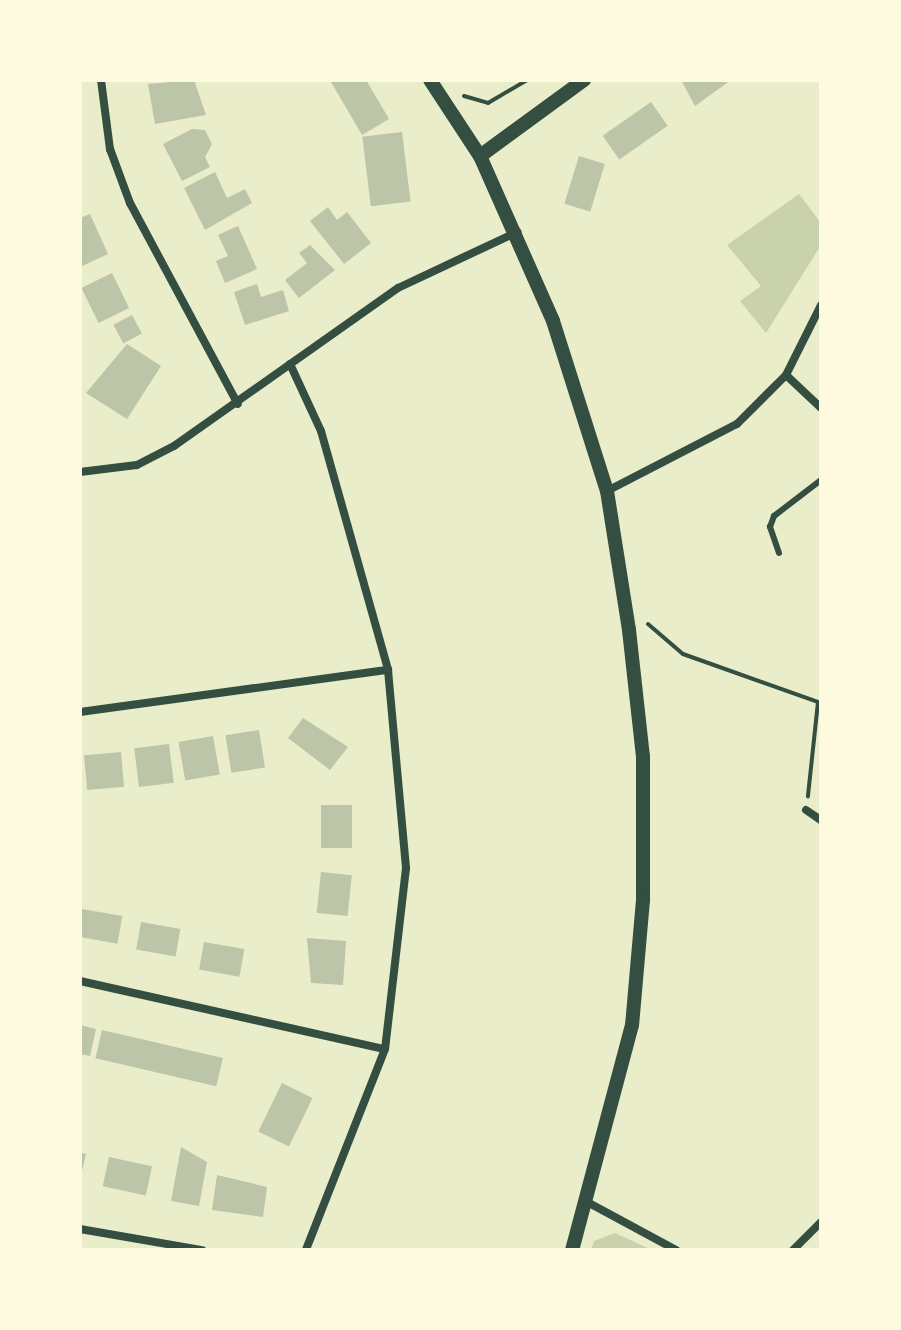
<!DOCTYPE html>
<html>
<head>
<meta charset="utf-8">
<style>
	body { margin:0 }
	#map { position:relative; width:901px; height:1330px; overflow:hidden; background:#e9edc9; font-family:Inter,sans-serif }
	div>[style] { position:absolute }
	.green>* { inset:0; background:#cad2ad }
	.building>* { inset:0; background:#bcc5a7; transform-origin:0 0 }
	.path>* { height:4px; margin:-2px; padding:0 2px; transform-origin:2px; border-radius:2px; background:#344e41 }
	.service>* { height:6px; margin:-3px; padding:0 3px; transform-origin:3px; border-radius:3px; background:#344e41 }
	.minor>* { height:8px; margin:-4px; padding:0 4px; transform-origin:4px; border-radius:4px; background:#344e41 }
	.tertiary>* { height:14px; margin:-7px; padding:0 7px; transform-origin:7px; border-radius:7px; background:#344e41 }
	span { translate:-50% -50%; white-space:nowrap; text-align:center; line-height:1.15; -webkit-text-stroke:6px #fefae0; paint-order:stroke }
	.frame { position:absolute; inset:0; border:82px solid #fefae0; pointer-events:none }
</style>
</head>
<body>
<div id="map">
	<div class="green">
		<div style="clip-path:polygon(799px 194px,821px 223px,821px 245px,766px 333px,740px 301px,761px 286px,727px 245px)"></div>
		<div style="clip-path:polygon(615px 1233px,652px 1250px,591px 1250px,594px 1241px)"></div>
	</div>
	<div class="building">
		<div style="clip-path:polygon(194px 80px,206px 115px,155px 124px,148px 84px)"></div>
		<div style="clip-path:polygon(366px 80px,389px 119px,362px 135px,331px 82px)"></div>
		<div style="clip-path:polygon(681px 80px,731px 80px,695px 106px)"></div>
		<div style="left:651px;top:102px;width:29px;height:59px;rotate:55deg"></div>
		<div style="clip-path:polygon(192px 129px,205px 130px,212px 144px,205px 157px,210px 167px,182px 181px,163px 144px)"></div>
		<div style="left:402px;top:132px;width:70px;height:40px;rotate:83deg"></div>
		<div style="left:579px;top:156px;width:27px;height:50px;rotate:17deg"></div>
		<div style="clip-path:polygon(215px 172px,227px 198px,245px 189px,252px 203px,205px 230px,184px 188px)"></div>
		<div style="clip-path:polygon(328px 207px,337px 220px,347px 212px,371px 243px,344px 264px,310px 221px)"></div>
		<div style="clip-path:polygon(90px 214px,108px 254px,80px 267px,80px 218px)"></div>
		<div style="clip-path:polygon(238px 226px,257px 269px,225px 283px,216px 261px,228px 256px,218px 235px)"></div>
		<div style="clip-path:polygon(310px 245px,335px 270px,299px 298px,285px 280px,307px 263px,299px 253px)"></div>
		<div style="left:112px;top:273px;width:39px;height:34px;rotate:64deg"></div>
		<div style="clip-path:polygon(257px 284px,261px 297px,283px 290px,289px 311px,245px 325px,234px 292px)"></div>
		<div style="left:132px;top:315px;width:21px;height:21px;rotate:62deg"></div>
		<div style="clip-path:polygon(127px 344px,161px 366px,127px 419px,86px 393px)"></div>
		<div style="clip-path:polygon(303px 718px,348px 747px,330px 770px,288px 738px)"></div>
		<div style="left:259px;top:730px;width:38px;height:34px;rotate:81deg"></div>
		<div style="left:213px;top:736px;width:39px;height:35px;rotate:80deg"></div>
		<div style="left:169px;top:744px;width:39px;height:35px;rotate:83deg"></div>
		<div style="left:121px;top:752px;width:35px;height:37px;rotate:85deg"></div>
		<div style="left:321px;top:805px;width:31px;height:43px"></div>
		<div style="left:321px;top:872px;width:31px;height:41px;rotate:6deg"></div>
		<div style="left:82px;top:909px;width:41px;height:28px;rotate:10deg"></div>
		<div style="left:141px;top:922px;width:40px;height:28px;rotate:10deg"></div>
		<div style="clip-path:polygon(307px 938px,346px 941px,343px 985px,311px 983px)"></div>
		<div style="left:204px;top:942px;width:41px;height:28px;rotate:10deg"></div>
		<div style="clip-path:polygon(80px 1025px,96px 1029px,90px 1056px,80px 1054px)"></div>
		<div style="left:102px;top:1030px;width:124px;height:29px;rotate:13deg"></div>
		<div style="left:282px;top:1083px;width:34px;height:54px;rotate:26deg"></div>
		<div style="clip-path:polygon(181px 1147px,207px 1162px,199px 1206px,171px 1201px)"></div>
		<div style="clip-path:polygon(80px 1153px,86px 1154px,81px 1175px,80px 1175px)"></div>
		<div style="left:109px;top:1157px;width:44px;height:30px;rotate:12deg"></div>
		<div style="clip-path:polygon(217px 1175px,267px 1187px,263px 1217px,212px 1210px)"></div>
	</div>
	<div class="path">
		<div style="left:464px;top:96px;width:25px;rotate:16deg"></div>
		<div style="left:488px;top:103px;width:45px;rotate:-30.5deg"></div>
		<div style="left:648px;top:624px;width:46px;rotate:40.6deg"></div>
		<div style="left:683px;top:654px;width:143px;rotate:19.6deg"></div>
		<div style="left:818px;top:702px;width:95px;rotate:96.1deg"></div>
	</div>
	<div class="service">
		<div style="left:779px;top:553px;width:28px;rotate:-109deg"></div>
		<div style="left:770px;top:527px;width:12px;rotate:-70deg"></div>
		<div style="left:774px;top:516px;width:59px;rotate:-37.5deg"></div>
	</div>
	<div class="minor">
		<div style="left:101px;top:80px;width:70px;rotate:82.6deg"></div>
		<div style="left:110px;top:149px;width:58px;rotate:69.7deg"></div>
		<div style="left:130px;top:203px;width:228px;rotate:61.8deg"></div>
		<div style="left:290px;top:364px;width:74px;rotate:65.2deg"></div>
		<div style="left:321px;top:431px;width:248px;rotate:74.3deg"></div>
		<div style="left:388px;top:670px;width:199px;rotate:84.8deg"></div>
		<div style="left:406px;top:868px;width:182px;rotate:96.6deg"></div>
		<div style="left:385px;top:1049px;width:216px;rotate:111.5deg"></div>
		<div style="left:786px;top:375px;width:48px;rotate:43.3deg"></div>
		<div style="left:80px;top:472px;width:57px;rotate:-7deg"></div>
		<div style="left:137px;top:465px;width:42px;rotate:-27.2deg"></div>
		<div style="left:174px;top:446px;width:274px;rotate:-35.2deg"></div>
		<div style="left:398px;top:288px;width:132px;rotate:-25.2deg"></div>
		<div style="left:607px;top:491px;width:146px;rotate:-27.3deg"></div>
		<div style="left:737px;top:424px;width:69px;rotate:-45deg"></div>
		<div style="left:786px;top:375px;width:78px;rotate:-63.4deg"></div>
		<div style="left:80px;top:712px;width:311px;rotate:-7.8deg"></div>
		<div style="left:806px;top:810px;width:18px;rotate:34deg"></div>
		<div style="left:80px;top:981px;width:312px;rotate:12.6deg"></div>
		<div style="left:589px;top:1203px;width:99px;rotate:28.4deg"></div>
		<div style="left:80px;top:1229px;width:124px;rotate:9.8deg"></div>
		<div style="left:793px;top:1250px;width:40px;rotate:-45deg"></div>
	</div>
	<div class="tertiary">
		<div style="left:430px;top:80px;width:91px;rotate:56.7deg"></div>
		<div style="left:480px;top:156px;width:180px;rotate:66.1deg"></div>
		<div style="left:553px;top:321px;width:178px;rotate:72.4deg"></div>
		<div style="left:607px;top:491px;width:141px;rotate:81deg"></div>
		<div style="left:629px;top:630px;width:127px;rotate:83.7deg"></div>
		<div style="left:643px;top:756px;width:144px;rotate:90deg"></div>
		<div style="left:643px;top:900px;width:125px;rotate:95deg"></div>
		<div style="left:632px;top:1025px;width:233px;rotate:104.9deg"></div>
		<div style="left:480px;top:156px;width:129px;rotate:-36.2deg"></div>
	</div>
	<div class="frame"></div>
</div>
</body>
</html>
